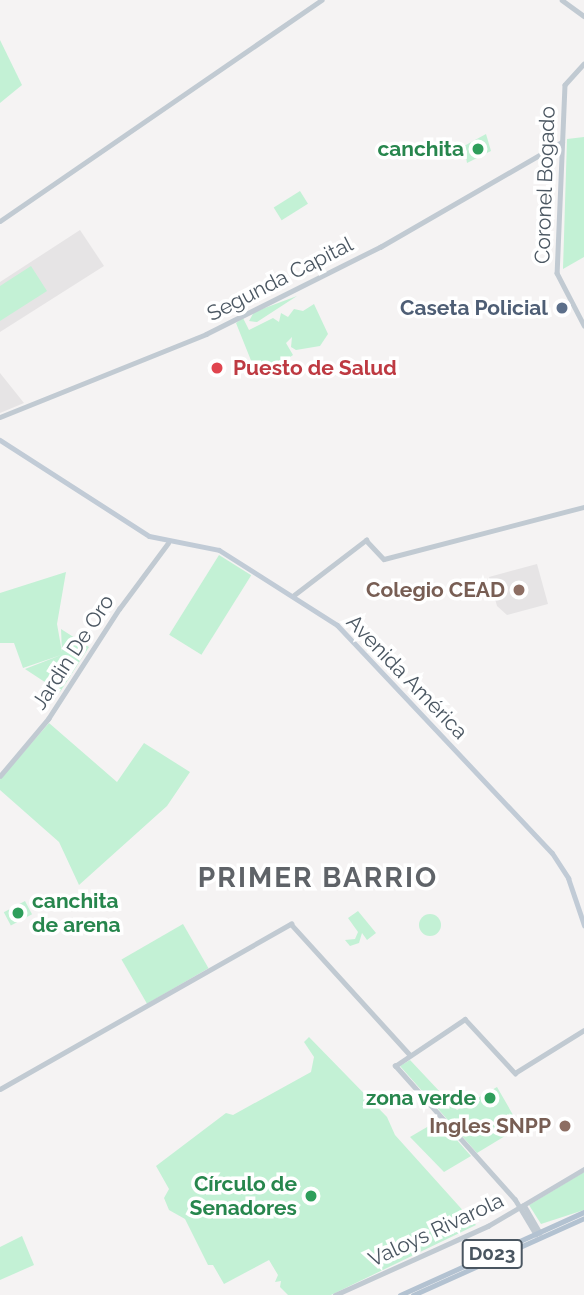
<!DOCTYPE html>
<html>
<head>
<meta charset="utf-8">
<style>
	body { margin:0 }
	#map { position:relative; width:584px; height:1295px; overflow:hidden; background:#f5f3f3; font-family:Raleway,sans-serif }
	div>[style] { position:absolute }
	.education>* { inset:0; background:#e6e4e5 }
	.green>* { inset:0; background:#c3f1d5; transform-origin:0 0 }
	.round { border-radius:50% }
	.tertiary>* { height:4.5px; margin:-2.25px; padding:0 2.25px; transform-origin:2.25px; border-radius:2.25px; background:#c1cad2 }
	.secondary>* { height:5px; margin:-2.5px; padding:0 2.5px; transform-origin:2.5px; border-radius:2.5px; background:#c1cbd6 }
	.primary>* { height:5px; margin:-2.5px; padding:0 2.5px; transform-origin:2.5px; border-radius:2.5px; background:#b3c2d1 }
	.dots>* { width:19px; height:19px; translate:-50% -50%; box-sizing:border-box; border:4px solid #fff; border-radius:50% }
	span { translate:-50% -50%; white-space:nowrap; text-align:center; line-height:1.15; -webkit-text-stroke:7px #fff; paint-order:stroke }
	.shield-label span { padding:2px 5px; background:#fff; border:2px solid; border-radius:5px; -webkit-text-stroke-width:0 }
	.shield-label { font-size:19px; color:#4a5661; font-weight:700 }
	.leisure-label { font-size:21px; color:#27864d; font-weight:700 }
	.right { translate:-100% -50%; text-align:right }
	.left { translate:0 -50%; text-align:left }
	.street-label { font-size:21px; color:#4a5661 }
	.service-label { font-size:21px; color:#4e5e75; font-weight:700 }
	.health-label { font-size:21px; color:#be3a42; font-weight:700 }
	.education-label { font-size:21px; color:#785e54; font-weight:700 }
	.district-label { font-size:28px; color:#5f6368; font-weight:700; letter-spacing:2px }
</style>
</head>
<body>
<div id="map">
	<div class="education">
		<div style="clip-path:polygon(80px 230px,104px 266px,0 332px,0 282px)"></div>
		<div style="clip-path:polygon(0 373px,24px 403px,0 413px)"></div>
		<div style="clip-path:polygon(537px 564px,548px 604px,507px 615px,497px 606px,489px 577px)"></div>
	</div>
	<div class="green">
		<div style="clip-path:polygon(0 40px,22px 85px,0 103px)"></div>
		<div style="clip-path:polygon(486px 134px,491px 151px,467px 163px,464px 146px)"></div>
		<div style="clip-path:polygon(584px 137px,584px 257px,563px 269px,567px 139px)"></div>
		<div style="left:300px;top:191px;width:15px;height:31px;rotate:58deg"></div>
		<div style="clip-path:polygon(31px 266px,47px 291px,0 321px,0 286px)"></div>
		<div style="clip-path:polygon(297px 296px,257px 322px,249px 321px,254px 312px)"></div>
		<div style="clip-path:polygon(314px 304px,328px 334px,320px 346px,296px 350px,291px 347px,292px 337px,286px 343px,293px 355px,266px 374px,256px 373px,236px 323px,243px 318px,249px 330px,273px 318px,279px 322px,281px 313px,288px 317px,294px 309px,303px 311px)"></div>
		<div style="left:219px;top:555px;width:38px;height:94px;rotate:32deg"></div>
		<div style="clip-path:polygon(66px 572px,57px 624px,62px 652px,61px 629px,89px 647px,60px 692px,25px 669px,61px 655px,23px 668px,14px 643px,0 643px,0 593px)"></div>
		<div style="clip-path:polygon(49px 723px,117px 782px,144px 743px,190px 772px,167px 806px,79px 885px,59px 842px,0 790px,0 779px)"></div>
		<div style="left:25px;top:901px;width:15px;height:24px;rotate:62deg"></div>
		<div style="clip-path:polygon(358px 911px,376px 933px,367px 940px,362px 933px,359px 943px,350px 946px,345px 940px,355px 939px,358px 932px,348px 918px)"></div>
		<div class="round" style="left:419px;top:914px;width:22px;height:22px"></div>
		<div style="left:183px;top:924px;width:51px;height:71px;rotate:60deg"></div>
		<div style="clip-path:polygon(309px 1037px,387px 1117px,395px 1135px,476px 1225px,331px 1295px,288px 1295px,280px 1287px,281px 1281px,275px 1282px,278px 1275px,269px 1260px,224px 1284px,213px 1265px,208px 1265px,185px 1219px,169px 1210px,164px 1198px,169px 1189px,156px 1166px,226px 1113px,233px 1115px,311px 1072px,314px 1057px,304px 1042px)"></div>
		<div style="clip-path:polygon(410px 1060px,457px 1110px,497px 1087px,520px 1127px,477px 1153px,400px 1066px)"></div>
		<div style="clip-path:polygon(439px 1120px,471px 1156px,444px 1172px,410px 1137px)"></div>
		<div style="clip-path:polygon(584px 1172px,584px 1210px,541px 1224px,529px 1205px)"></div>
		<div style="clip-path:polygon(22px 1236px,34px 1265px,0 1280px,0 1247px)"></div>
	</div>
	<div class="tertiary">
		<div style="left:562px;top:0;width:27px;rotate:36deg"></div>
		<div style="left:584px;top:64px;width:28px;rotate:132deg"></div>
		<div style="left:565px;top:85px;width:188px;rotate:92.4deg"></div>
		<div style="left:557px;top:273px;width:59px;rotate:62.6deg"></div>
		<div style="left:0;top:221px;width:390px;rotate:-34.5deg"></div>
		<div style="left:0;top:417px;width:222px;rotate:-21.9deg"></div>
		<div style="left:206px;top:334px;width:195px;rotate:-26.6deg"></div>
		<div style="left:380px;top:247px;width:210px;rotate:-30deg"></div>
		<div style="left:294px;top:595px;width:91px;rotate:-37.4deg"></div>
		<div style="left:366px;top:540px;width:26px;rotate:47deg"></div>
		<div style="left:384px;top:559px;width:207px;rotate:-14.6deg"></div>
		<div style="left:0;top:776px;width:75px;rotate:-49.9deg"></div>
		<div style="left:48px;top:719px;width:131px;rotate:-57.2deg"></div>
		<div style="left:119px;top:609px;width:82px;rotate:-53.4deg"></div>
		<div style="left:0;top:1089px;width:335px;rotate:-29.6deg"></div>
		<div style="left:291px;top:924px;width:177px;rotate:47.7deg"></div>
		<div style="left:524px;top:1205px;width:32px;rotate:60deg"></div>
		<div style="left:536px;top:1235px;width:41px;rotate:-121deg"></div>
		<div style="left:515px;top:1200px;width:180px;rotate:-131.8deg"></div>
		<div style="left:395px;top:1066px;width:84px;rotate:-33.9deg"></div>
		<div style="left:465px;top:1019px;width:74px;rotate:47.2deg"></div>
		<div style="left:515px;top:1073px;width:81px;rotate:-31.9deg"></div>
		<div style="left:335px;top:1295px;width:168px;rotate:-24.3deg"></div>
		<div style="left:488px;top:1226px;width:112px;rotate:-30.7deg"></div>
	</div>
	<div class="secondary">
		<div style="left:0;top:440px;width:177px;rotate:32.8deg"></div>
		<div style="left:149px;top:536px;width:71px;rotate:11.3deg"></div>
		<div style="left:219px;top:550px;width:140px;rotate:32.4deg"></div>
		<div style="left:337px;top:625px;width:313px;rotate:46.7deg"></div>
		<div style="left:552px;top:853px;width:30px;rotate:57deg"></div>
		<div style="left:568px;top:878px;width:50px;rotate:71.2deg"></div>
	</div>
	<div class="primary">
		<div style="left:400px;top:1295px;width:202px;rotate:-24.3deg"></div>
		<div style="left:413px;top:1295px;width:188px;rotate:-24.2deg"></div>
	</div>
	<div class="dots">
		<div style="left:478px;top:149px;background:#2e9e5b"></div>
		<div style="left:562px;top:308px;background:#5c6f8a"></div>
		<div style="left:217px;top:368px;background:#e0444e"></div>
		<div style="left:519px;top:590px;background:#8d6e63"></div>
		<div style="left:18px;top:913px;background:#2e9e5b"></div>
		<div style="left:490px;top:1098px;background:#2e9e5b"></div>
		<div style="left:565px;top:1126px;background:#8d6e63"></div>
		<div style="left:311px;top:1196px;background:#2e9e5b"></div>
	</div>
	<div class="shield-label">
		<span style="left:492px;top:1254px">D023</span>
	</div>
	<div class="leisure-label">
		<span class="right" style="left:464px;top:149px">canchita</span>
		<span class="left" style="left:32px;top:913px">canchita<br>de arena</span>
		<span class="right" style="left:476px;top:1098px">zona verde</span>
		<span class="right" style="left:297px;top:1196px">Círculo de<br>Senadores</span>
	</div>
	<div class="street-label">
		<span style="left:545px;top:185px;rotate:-88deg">Coronel Bogado</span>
		<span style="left:280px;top:279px;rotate:-27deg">Segunda Capital</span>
		<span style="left:73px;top:652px;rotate:-57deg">Jardin De Oro</span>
		<span style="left:407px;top:677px;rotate:46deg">Avenida América</span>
		<span style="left:436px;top:1230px;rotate:-25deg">Valoys Rivarola</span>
	</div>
	<div class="service-label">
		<span class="right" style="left:548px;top:308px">Caseta Policial</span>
	</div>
	<div class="health-label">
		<span class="left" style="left:233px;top:368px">Puesto de Salud</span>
	</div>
	<div class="education-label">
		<span class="right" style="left:505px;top:590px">Colegio CEAD</span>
		<span class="right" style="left:551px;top:1126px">Ingles SNPP</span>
	</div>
	<div class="district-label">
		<span style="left:318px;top:878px">PRIMER BARRIO</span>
	</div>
</div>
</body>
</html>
